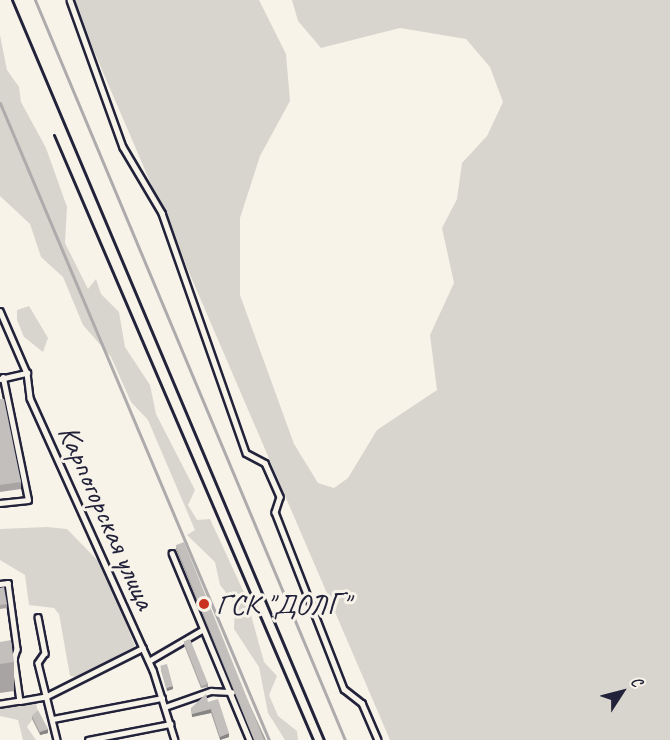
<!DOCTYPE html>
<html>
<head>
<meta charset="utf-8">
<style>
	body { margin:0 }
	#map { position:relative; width:670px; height:740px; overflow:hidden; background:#f7f3e8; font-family:Caveat,sans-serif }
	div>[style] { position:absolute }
	.green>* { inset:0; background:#d8d5cf }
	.stream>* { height:3px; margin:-1.5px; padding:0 1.5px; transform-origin:1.5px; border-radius:1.5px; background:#aeabad }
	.roads { filter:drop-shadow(2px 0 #22223b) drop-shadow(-2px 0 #22223b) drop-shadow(0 2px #22223b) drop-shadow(0 -2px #22223b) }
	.lane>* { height:4.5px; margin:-2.25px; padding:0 2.25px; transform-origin:2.25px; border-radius:2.25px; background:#f7f3e8 }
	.rail>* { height:3px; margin:-1.5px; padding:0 1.5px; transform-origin:1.5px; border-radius:1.5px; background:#22223b }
	.wall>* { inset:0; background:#a7a4a3 }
	.shaded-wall>* { inset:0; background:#888684 }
	.building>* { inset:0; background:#c2bfbd; transform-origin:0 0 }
	.dots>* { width:16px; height:16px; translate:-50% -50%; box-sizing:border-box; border:3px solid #f7f3e8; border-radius:50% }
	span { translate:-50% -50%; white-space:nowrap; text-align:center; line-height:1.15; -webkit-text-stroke:6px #f7f3e8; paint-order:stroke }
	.street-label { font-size:30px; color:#22223b }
	.poi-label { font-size:30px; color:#22223b }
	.left { translate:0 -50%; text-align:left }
	.north { position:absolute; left:592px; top:662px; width:60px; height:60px; -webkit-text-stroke:4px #f7f3e8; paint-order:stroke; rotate:54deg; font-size:16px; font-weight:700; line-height:24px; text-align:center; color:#22223b }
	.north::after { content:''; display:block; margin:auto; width:21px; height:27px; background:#22223b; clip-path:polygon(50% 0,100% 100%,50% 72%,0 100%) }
</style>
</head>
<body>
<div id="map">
	<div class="green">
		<div style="clip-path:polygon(72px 0,259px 0,286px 54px,290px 101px,260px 156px,240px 218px,240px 295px,294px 444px,318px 483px,334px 488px,348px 478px,377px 430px,437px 390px,430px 335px,454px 283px,442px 228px,457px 199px,462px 163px,487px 136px,503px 102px,490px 67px,466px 39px,400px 28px,321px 48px,298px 21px,292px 0,670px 0,670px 740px,390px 740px)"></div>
		<div style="clip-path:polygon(0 35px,7px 70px,19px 87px,21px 102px,46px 148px,67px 207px,65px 243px,88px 289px,96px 279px,101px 294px,119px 312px,125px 347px,150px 385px,156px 414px,195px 490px,188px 505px,197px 520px,210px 519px,246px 597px,264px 662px,277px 676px,269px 695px,278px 716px,297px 731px,298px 740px,285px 740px,268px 713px,259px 667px,234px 629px,235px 604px,220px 585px,215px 562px,187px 535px,195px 530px,148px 420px,131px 402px,111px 357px,83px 325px,63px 277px,41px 257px,30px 224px,0 196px)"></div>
		<div style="clip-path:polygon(29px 306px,48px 338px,43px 352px,24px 337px,17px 320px,17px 310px)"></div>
		<div style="clip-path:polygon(47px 527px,67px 529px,103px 566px,135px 646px,77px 677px,70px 676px,59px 614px,54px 608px,29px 605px,25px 575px,0 560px,0 529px)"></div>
		<div style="clip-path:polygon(35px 701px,38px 711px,27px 727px,36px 740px,23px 740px,18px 720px,0 716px,0 708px)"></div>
	</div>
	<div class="stream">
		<div style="left:35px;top:0;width:802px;rotate:67.27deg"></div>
		<div style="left:0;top:103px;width:691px;rotate:67.11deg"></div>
	</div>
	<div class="roads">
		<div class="lane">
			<div style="left:70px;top:0;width:156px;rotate:70.2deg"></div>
			<div style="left:123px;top:147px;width:77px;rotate:59.4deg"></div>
			<div style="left:162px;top:213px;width:254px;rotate:70.7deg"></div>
			<div style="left:246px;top:453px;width:21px;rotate:28deg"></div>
			<div style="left:265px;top:463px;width:37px;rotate:66deg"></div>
			<div style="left:280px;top:497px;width:16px;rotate:108deg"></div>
			<div style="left:275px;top:512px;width:190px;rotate:68.7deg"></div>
			<div style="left:344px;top:689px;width:23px;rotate:38deg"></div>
			<div style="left:362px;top:703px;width:40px;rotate:66.6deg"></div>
			<div style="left:0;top:311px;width:68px;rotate:66.5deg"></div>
			<div style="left:27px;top:373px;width:25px;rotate:83deg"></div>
			<div style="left:30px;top:398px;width:299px;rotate:65.7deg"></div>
			<div style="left:153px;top:670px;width:73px;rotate:72.6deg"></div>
			<div style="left:0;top:379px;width:28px;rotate:-13deg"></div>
			<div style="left:0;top:503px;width:28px;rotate:-6deg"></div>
			<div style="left:28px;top:500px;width:125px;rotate:-101.6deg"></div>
			<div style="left:172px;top:553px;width:203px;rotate:67.4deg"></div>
			<div style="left:0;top:584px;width:8px;rotate:-7deg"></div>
			<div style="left:8px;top:583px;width:67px;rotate:82.2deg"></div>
			<div style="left:17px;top:649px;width:10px;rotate:107deg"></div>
			<div style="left:38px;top:617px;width:37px;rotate:79deg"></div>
			<div style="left:45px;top:653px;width:12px;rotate:125deg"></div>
			<div style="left:38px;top:663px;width:79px;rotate:76.1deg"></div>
			<div style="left:0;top:660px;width:14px;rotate:-4deg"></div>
			<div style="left:14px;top:659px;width:42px;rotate:81.9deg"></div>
			<div style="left:20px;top:701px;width:20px;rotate:171deg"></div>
			<div style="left:149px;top:661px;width:61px;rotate:-30.3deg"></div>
			<div style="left:20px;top:701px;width:27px;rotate:-10deg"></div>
			<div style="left:47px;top:696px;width:107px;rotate:-26.6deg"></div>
			<div style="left:165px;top:707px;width:49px;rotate:-19.2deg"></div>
			<div style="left:211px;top:691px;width:21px;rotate:3deg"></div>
			<div style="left:53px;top:719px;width:111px;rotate:-10.9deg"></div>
			<div style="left:88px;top:740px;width:84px;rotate:-11deg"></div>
		</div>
	</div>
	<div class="rail">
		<div style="left:12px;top:0;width:803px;rotate:67.14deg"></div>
		<div style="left:54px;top:135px;width:658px;rotate:66.82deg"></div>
	</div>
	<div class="wall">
		<div style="clip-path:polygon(0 399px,21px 482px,21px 489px,0 492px)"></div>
		<div style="clip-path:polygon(176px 546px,266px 740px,254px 740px,176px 549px)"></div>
		<div style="clip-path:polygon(0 588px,7px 604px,7px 608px,0 609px)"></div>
		<div style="clip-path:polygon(0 642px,14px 662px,14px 691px,0 693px)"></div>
		<div style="clip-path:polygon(184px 642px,208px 684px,208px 687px,201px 688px,184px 645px)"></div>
		<div style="clip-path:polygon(161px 667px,173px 689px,167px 691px,161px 670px)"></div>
		<div style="clip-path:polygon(208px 702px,229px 737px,220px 740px,211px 713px,192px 717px,191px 708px)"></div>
		<div style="clip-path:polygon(32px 716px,48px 733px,40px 735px,32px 719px)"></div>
	</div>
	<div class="shaded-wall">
		<div style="clip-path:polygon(173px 686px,173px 689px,167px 691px,167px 688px)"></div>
		<div style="clip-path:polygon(211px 709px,211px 713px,192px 717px,192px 714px)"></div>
		<div style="clip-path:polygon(48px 729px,48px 733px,40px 735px,40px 732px)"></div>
		<div style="clip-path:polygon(229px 733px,229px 737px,220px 740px,220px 737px)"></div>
	</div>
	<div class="building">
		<div style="clip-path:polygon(0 399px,4px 399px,21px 482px,0 485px)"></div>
		<div style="left:184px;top:542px;width:214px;height:9px;rotate:68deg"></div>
		<div style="clip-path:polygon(4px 587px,7px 604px,0 605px,0 588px)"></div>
		<div style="left:190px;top:639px;width:48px;height:7px;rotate:68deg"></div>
		<div style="clip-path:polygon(11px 640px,14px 662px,0 664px,0 642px)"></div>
		<div style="left:167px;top:664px;width:23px;height:7px;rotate:75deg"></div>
		<div style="clip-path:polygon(206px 694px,208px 702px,218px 699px,229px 733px,220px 737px,211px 709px,192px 714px,191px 708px)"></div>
		<div style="clip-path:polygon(38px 710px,48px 729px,40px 732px,32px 716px)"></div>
	</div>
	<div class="dots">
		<div style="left:204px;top:604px;background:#c8321e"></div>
	</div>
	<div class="street-label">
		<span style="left:107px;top:517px;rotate:66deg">Карпогорская улица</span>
	</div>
	<div class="poi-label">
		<span class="left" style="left:216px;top:604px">ГСК "ДОЛГ"</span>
	</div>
	<div class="north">С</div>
</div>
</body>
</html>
